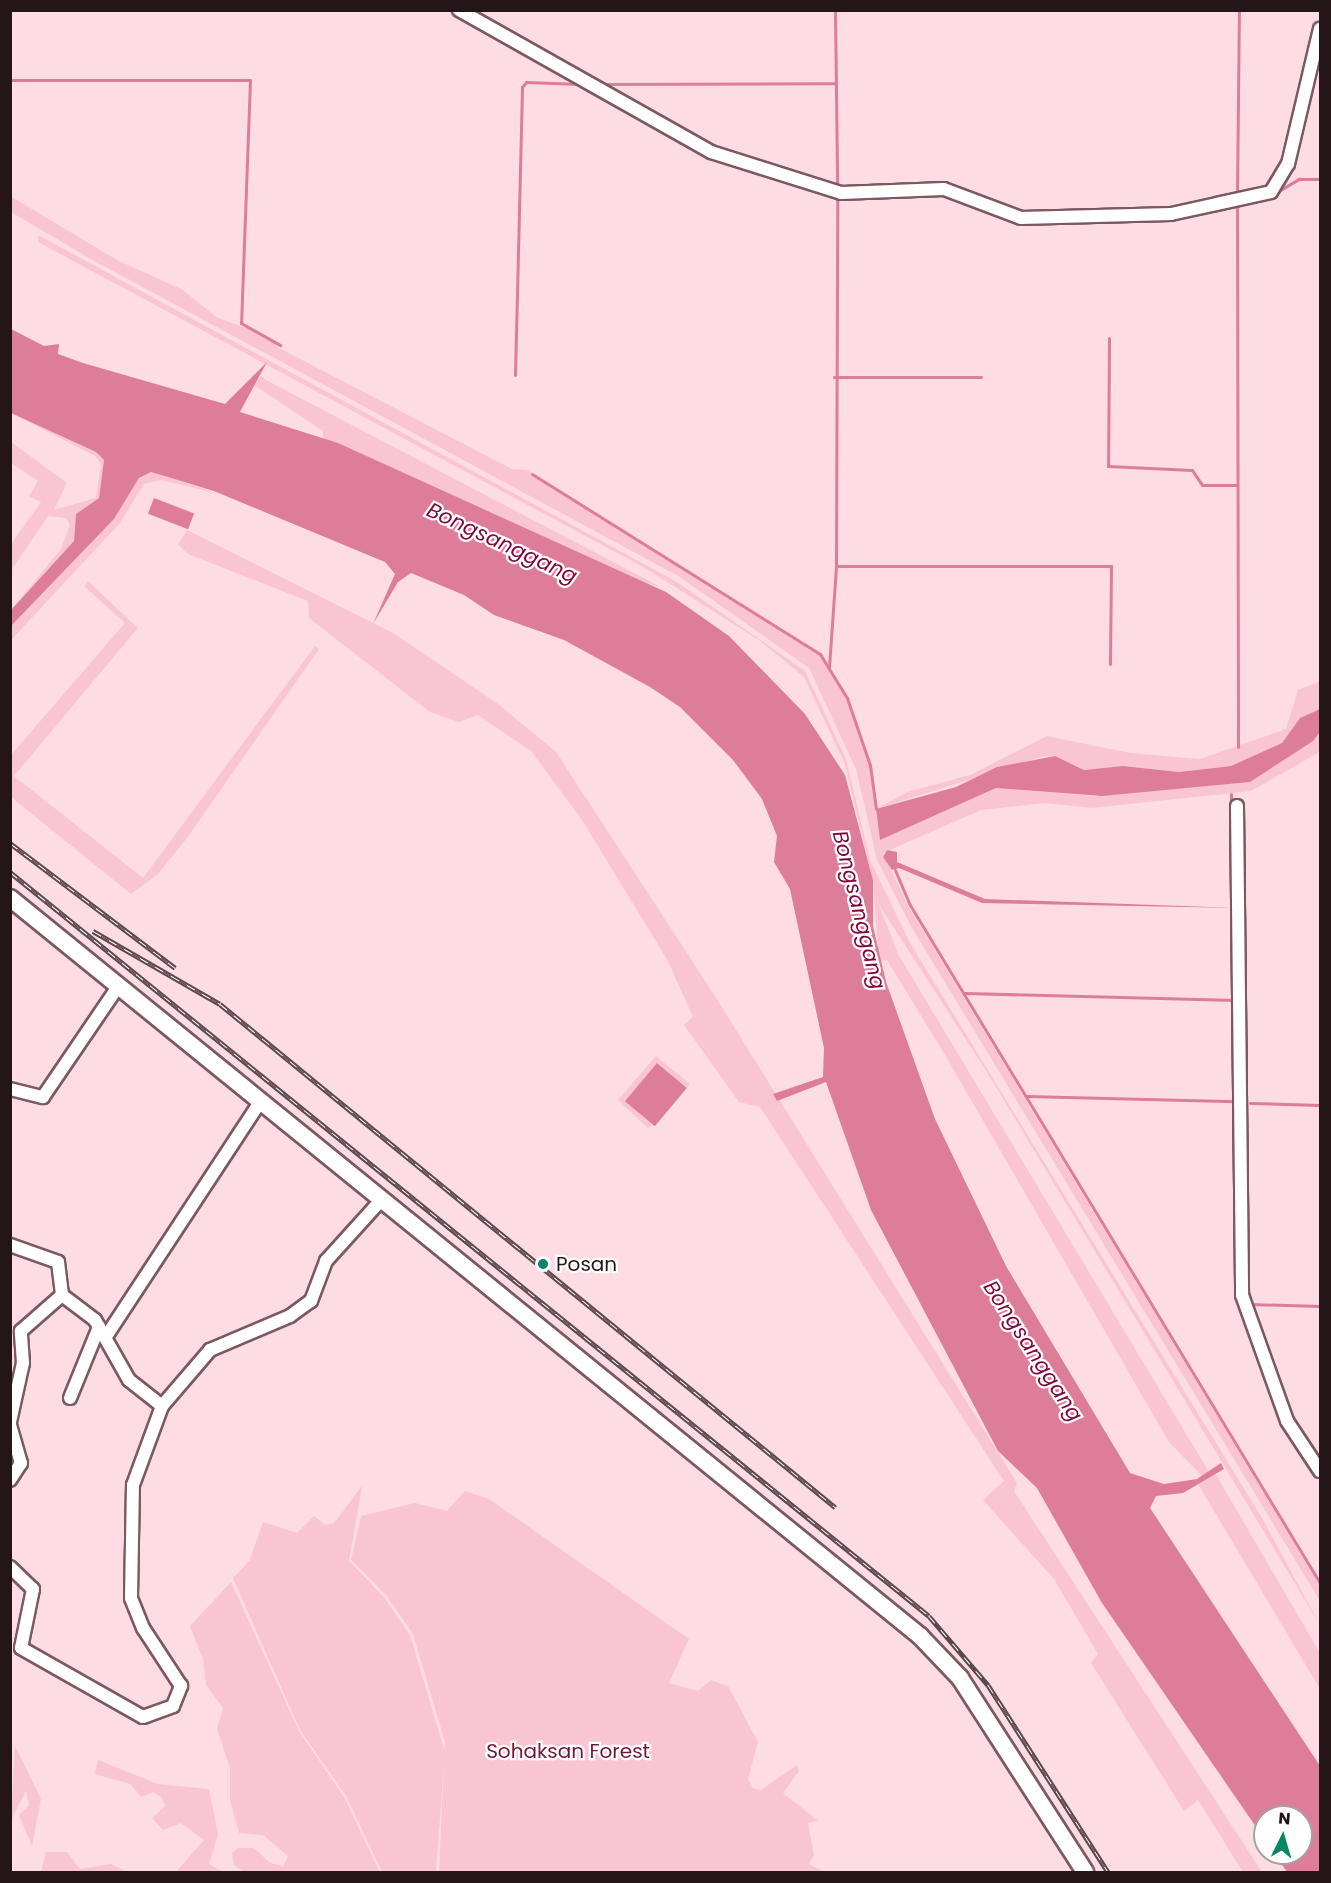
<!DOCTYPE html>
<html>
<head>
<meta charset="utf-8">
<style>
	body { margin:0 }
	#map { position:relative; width:1331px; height:1883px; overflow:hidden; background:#fddce3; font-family:Poppins,sans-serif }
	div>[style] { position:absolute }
	.green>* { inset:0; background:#f9c5d2 }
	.water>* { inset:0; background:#de7d99; transform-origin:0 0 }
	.stream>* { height:3px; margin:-1.5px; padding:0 1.5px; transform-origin:1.5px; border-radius:1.5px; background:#de7d99 }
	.roads { filter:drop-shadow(2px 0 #7c5962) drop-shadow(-2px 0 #7c5962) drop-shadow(0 2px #7c5962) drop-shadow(0 -2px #7c5962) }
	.minor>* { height:12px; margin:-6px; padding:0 6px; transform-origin:6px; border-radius:6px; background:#fff }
	.secondary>* { height:16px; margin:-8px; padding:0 8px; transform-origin:8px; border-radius:8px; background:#fff }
	.rail>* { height:5px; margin-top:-2.5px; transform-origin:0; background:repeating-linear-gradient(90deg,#fff 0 9px,#5b484c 0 18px); box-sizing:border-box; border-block:2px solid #5b484c }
	.dots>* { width:16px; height:16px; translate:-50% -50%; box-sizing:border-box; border:3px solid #fff; border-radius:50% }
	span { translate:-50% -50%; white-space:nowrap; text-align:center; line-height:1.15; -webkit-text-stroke:4.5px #fff; paint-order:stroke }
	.poi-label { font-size:20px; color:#231518 }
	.left { translate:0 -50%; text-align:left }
	.park-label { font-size:20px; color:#6e1739 }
	.water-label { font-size:21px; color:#7f063e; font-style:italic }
	.frame { position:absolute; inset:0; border:12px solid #231518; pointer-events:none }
	.north { position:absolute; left:1253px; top:1805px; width:60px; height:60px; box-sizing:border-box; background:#fff; border:2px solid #a7a1a3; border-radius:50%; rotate:5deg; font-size:16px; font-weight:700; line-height:24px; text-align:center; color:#231518 }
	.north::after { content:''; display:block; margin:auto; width:21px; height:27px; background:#098667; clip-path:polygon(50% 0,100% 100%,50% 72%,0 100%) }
</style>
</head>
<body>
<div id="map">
	<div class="green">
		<div style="clip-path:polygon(10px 196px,117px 260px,183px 290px,216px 317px,265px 335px,279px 348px,512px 469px,527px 470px,820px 655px,843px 690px,870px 765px,880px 840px,996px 788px,1094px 796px,1250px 782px,1320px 732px,1320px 752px,1251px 791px,1092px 808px,1045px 803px,981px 810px,883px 853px,908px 906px,1320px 1586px,1320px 1601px,912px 928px,877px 860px,856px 769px,809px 668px,680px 577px,89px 258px,11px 212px)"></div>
		<div style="clip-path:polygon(38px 235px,677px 582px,805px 671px,846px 759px,870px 860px,910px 943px,1262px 1518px,1320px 1625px,987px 1072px,879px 905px,898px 954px,1209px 1472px,1202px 1476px,1169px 1442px,945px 1055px,887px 960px,879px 961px,873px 880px,845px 764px,804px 677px,759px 640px,645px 568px,38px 242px)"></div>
		<div style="clip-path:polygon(261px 376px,266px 380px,659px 586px,635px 581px,323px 438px,323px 431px,254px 385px)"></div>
		<div style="clip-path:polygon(11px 413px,96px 452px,104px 460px,99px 498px,76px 514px,74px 541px,11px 610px,61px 549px,70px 525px,66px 518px,48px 516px,11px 571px,11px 544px,41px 502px,29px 496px,38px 481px,11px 463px,11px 442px,67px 483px,54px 510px,96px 498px,101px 464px,95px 456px)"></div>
		<div style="clip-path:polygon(151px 472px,223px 495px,161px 480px,144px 484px,120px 523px,11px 640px,11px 626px,114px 519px,139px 478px)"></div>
		<div style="clip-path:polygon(187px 530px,393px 633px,498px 704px,556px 752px,715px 996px,1017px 1483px,1014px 1491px,1262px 1872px,1243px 1872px,1198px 1800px,1184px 1811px,1091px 1663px,1098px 1654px,1054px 1579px,983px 1500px,1004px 1481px,760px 1107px,739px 1102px,684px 1025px,693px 1017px,668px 961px,582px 820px,531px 751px,478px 715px,459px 722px,430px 712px,309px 618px,308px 601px,188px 554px,178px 544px)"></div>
		<div style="clip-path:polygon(88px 581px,138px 628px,14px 776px,143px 878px,315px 646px,319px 649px,187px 838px,158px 874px,131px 894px,11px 797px,11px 755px,125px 623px,84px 586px)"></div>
		<div style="clip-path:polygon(1320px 681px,1320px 709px,1300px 718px,1282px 743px,1231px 766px,1179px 772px,1123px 766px,1084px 770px,1055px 756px,1041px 757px,876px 809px,908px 792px,970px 775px,1047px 736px,1130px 753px,1200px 759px,1286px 729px,1298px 690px)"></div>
		<div style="clip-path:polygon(656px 1056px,690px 1084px,687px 1088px,658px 1063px,625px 1101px,652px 1125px,648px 1128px,618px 1100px)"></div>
		<div style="clip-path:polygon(1215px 1473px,1320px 1653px,1320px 1689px,1198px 1484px)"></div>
		<div style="clip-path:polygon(362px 1486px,349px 1561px,384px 1597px,410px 1635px,445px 1752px,436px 1872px,382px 1872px,346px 1796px,300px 1730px,233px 1578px,250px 1560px,263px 1522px,297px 1533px,314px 1516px,325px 1525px,334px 1523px)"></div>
		<div style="clip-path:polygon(465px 1491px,489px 1499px,689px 1639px,669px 1683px,698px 1691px,711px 1680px,728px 1686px,758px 1742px,748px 1779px,753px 1788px,761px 1790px,797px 1765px,799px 1771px,783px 1793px,818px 1821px,808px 1823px,814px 1855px,809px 1864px,824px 1872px,439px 1872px,445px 1742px,413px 1634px,386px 1595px,351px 1560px,361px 1516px,415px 1503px,447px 1511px)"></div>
		<div style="clip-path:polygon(231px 1582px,299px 1731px,344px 1797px,380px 1872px,244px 1872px,234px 1865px,232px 1853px,238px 1848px,254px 1848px,270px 1863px,283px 1866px,288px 1856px,263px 1835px,239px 1833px,230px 1800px,230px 1768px,217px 1729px,223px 1708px,206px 1685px,203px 1659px,190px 1626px)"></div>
		<div style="clip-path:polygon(15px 1746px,41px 1799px,32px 1846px,19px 1815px,29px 1805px,26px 1791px,11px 1820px)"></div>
		<div style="clip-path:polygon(98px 1760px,158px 1784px,209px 1789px,218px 1834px,209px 1864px,223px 1872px,176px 1872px,204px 1840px,181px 1823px,163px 1830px,152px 1818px,166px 1805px,161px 1797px,153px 1792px,142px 1797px,130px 1784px,95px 1774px)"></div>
		<div style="clip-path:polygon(46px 1852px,67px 1852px,80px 1869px,111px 1864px,127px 1872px,41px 1872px)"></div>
	</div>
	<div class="water">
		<div style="clip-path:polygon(11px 329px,44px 346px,59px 344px,58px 354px,83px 363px,225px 404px,267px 362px,240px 412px,338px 443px,666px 592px,729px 636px,805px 714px,845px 775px,873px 880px,873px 926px,886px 982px,935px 1119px,1006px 1266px,1130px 1473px,1164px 1484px,1197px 1479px,1221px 1463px,1224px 1469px,1183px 1493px,1156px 1496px,1150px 1508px,1320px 1766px,1320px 1872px,1287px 1872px,1274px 1853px,1301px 1853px,1301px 1817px,1265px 1817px,1265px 1840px,1102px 1603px,1037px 1488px,998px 1451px,871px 1210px,826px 1082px,777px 1101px,773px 1094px,823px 1077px,824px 1048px,790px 889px,774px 862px,777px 836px,762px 799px,733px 760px,680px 707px,650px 687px,564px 640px,494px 615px,464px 595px,411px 573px,398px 582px,373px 624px,395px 574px,385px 562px,214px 491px,151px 472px,139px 478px,114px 519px,11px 626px,11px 610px,74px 541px,76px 514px,99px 498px,104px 460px,96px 452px,11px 413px)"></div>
		<div style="left:154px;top:498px;width:43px;height:17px;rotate:21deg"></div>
		<div style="clip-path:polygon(1320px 709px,1320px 732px,1313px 741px,1250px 782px,1102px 796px,996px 788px,880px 840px,876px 809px,956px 787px,997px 767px,1055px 756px,1084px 770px,1123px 766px,1179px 772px,1231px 766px,1282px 743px,1300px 718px)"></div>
		<div style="clip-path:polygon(887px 850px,897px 852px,897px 862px,985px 899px,1238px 908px,982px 903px,899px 868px,892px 870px,883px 857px)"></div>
		<div style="left:657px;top:1063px;width:39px;height:50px;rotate:40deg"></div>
	</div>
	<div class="stream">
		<div style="left:835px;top:10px;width:174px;rotate:89.3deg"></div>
		<div style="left:10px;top:80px;width:240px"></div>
		<div style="left:250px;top:80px;width:243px;rotate:92.1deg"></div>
		<div style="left:241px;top:323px;width:45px;rotate:29.4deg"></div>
		<div style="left:600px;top:84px;width:236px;rotate:-0.2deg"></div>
		<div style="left:1277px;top:192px;width:26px;rotate:-31deg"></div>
		<div style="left:1299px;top:179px;width:21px"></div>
		<div style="left:1237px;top:194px;width:184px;rotate:-89.4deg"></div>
		<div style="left:1237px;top:205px;width:542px;rotate:89.89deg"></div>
		<div style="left:1109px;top:338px;width:128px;rotate:90.4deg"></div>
		<div style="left:1108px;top:466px;width:84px;rotate:2.7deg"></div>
		<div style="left:1192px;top:470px;width:18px;rotate:56deg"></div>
		<div style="left:1202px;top:485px;width:34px"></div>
		<div style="left:515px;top:375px;width:288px;rotate:-88.6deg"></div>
		<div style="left:522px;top:87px;width:6px;rotate:-51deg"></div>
		<div style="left:526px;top:82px;width:54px;rotate:2.1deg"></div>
		<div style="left:834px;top:377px;width:147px"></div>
		<div style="left:532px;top:474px;width:340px;rotate:32deg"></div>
		<div style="left:820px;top:654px;width:52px;rotate:58.5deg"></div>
		<div style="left:847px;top:698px;width:71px;rotate:71.1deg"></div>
		<div style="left:870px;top:765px;width:44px;rotate:82.2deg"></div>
		<div style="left:836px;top:566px;width:275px"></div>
		<div style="left:1111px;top:566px;width:98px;rotate:90.6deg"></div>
		<div style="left:829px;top:667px;width:101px;rotate:-86deg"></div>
		<div style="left:836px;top:566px;width:371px;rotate:-89.8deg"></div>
		<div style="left:1231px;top:794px;width:14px;rotate:90deg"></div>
		<div style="left:895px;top:870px;width:38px;rotate:67deg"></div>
		<div style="left:910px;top:905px;width:792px;rotate:58.84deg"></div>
		<div style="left:965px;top:993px;width:271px;rotate:1.5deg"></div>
		<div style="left:1026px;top:1096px;width:210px;rotate:1.4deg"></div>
		<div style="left:1250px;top:1103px;width:70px;rotate:1.6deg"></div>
		<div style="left:1249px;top:1304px;width:71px;rotate:1.6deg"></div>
	</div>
	<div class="roads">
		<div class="minor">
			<div style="left:459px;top:10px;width:289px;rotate:29.4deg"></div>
			<div style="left:711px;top:152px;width:136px;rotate:17.5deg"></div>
			<div style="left:841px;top:193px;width:103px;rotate:-2.2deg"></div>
			<div style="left:944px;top:189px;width:82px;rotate:20.6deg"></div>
			<div style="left:1021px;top:218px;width:150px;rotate:-1.5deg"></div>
			<div style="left:1171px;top:214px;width:102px;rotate:-12.4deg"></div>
			<div style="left:1271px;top:192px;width:33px;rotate:-59deg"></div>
			<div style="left:1288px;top:164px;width:139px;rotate:-76.7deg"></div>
			<div style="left:1237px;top:806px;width:489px;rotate:89.4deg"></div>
			<div style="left:1242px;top:1295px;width:134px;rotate:70.3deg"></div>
			<div style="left:1287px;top:1421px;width:60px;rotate:56.6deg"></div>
			<div style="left:10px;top:1089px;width:34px;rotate:14deg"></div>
			<div style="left:43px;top:1097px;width:135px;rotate:-55.8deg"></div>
			<div style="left:10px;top:1245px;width:51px;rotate:19.5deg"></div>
			<div style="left:58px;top:1262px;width:33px;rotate:83deg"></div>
			<div style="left:62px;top:1295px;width:41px;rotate:37.1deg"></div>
			<div style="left:95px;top:1320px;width:69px;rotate:60.5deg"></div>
			<div style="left:129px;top:1380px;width:42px;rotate:38.2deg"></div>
			<div style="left:107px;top:1335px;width:280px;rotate:-56.7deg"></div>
			<div style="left:70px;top:1398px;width:77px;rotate:-67.8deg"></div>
			<div style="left:10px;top:1422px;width:60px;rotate:-77.6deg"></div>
			<div style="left:23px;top:1363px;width:32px;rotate:-94deg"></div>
			<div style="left:21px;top:1331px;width:55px;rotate:-41.3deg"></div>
			<div style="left:10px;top:1425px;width:40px;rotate:74deg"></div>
			<div style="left:21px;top:1463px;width:20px;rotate:123deg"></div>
			<div style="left:10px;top:1567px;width:32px;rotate:44deg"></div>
			<div style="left:33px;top:1589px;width:60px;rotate:101.5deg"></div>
			<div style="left:21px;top:1648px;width:140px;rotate:29.5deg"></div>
			<div style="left:143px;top:1717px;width:32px;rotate:-20deg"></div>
			<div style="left:173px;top:1706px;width:22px;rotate:-68deg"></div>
			<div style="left:181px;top:1686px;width:69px;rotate:-123.2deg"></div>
			<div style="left:143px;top:1628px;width:32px;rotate:-112deg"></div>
			<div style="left:131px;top:1598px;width:113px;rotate:-89deg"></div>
			<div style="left:133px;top:1485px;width:84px;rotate:-69.8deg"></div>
			<div style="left:162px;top:1406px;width:74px;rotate:-49.4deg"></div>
			<div style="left:210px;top:1350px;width:87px;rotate:-23deg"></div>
			<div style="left:290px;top:1316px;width:26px;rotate:-36deg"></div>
			<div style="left:311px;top:1301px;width:43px;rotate:-69.4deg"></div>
			<div style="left:326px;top:1261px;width:84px;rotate:-47.9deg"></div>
		</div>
		<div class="secondary">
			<div style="left:10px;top:898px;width:1172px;rotate:39.04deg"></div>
			<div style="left:920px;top:1636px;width:58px;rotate:46.4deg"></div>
			<div style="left:960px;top:1678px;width:231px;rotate:57.2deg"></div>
		</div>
	</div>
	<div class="rail">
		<div style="left:10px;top:843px;width:207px;rotate:37.1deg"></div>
		<div style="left:10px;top:872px;width:1182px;rotate:38.99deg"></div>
		<div style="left:929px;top:1616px;width:91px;rotate:49.5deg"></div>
		<div style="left:988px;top:1685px;width:222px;rotate:57.3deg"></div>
		<div style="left:93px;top:931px;width:146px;rotate:29.9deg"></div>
		<div style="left:220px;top:1004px;width:795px;rotate:39.28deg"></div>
	</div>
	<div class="dots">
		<div style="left:543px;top:1264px;background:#098667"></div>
	</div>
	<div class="poi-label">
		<span class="left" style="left:556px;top:1264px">Posan</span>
	</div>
	<div class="park-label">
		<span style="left:568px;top:1751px">Sohaksan Forest</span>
	</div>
	<div class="water-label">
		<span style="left:502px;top:543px;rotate:25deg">Bongsanggang</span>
		<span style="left:859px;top:910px;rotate:76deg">Bongsanggang</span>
		<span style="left:1033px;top:1351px;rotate:57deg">Bongsanggang</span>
	</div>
	<div class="frame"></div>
	<div class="north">N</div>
</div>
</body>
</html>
